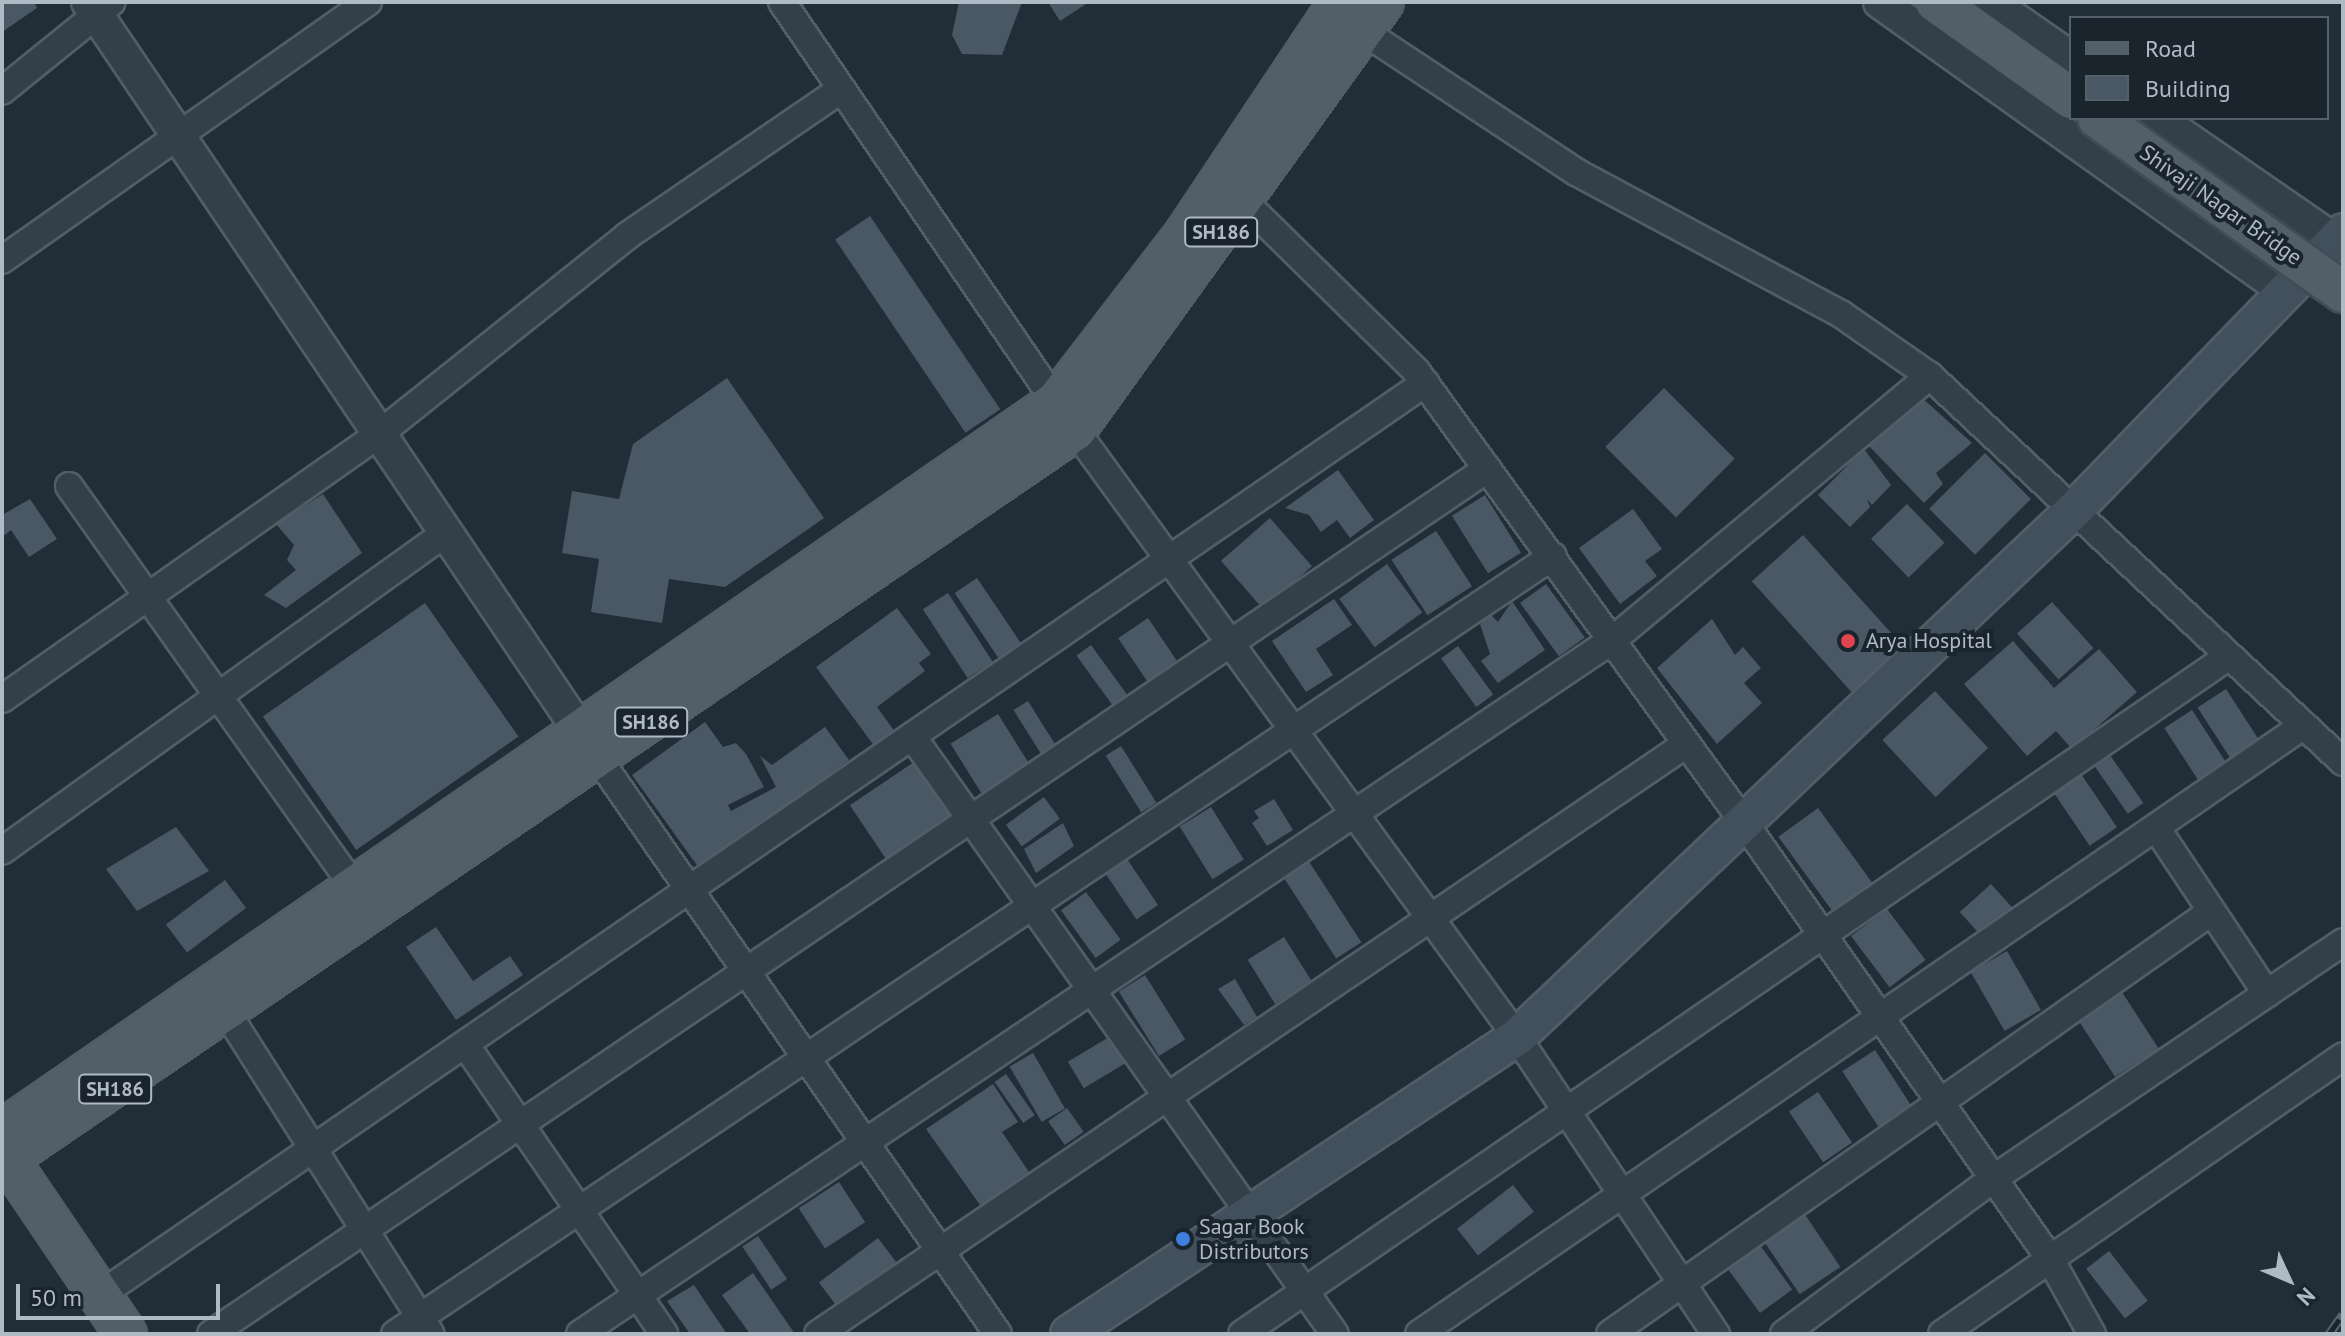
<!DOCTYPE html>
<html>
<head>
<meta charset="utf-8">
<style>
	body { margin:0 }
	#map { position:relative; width:2345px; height:1336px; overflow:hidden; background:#212e38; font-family:"PT Sans",sans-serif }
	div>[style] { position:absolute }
	.building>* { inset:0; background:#495864; transform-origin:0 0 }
	.roads { filter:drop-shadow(2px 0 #525d66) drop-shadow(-2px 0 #525d66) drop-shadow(0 2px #525d66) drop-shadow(0 -2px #525d66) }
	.minor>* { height:26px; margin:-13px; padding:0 13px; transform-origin:13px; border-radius:13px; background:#344049 }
	.tertiary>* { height:32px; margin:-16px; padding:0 16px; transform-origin:16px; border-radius:16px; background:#344049 }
	.secondary>* { height:36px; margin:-18px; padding:0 18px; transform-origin:18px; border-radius:18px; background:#424f5c }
	.primary>* { height:40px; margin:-20px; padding:0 20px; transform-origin:20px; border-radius:20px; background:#525f69 }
	.rail>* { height:9px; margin-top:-4.5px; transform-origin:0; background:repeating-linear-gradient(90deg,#1a242d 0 18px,#566470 0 36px); box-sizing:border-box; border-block:2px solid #566470 }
	.bridges { filter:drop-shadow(2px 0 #414b55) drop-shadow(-2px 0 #414b55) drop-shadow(0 2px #414b55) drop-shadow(0 -2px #414b55) }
	.primary-bridge>* { height:40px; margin:-20px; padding:0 20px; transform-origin:20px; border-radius:20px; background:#525f69 }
	.dots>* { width:22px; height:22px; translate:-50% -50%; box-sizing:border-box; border:4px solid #1a242d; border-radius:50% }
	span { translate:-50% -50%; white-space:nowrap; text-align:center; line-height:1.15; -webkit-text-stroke:8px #1a242d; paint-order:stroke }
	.shield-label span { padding:2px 6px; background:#1a242d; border:2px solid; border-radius:6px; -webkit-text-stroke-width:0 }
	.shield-label { font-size:20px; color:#afbac5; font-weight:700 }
	.street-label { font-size:22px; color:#afbac5 }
	.poi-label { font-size:22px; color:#afbac5 }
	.left { translate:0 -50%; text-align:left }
	.frame { position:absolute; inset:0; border:4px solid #afbac5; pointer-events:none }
	.legend { position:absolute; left:2069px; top:16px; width:260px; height:104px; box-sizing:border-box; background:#1a242d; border:2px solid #56606a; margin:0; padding:10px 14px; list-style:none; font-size:24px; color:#afbac5 }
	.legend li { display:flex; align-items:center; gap:16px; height:40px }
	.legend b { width:40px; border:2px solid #56606a }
	.north { position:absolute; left:2249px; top:1240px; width:80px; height:80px; -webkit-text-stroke:6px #1a242d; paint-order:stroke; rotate:134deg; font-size:22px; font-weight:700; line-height:32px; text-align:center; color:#afbac5 }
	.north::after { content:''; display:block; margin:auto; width:28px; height:36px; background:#afbac5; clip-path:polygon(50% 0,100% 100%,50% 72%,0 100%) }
	.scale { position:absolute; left:16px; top:1284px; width:204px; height:36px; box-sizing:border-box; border:4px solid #afbac5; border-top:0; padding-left:10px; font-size:24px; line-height:28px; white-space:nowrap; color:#afbac5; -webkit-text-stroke:6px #1a242d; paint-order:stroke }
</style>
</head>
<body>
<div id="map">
	<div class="building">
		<div style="clip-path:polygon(2px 2px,34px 2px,37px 8px,2px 32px)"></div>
		<div style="clip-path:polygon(959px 2px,1022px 2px,1002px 55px,962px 54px,952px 35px)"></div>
		<div style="clip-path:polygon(1048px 2px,1089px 2px,1060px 21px)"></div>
		<div style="left:870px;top:216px;width:233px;height:42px;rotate:56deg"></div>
		<div style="clip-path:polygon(727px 378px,824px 518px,725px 587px,669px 579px,662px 623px,591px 612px,599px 559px,562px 553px,572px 491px,619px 499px,633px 444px)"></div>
		<div style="left:1664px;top:388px;width:100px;height:83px;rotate:45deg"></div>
		<div style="clip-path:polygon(1919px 395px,1972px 443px,1936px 473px,1943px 484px,1924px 503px,1869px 446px)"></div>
		<div style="clip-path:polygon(1864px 449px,1891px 485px,1872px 505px,1867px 499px,1870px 507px,1850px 527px,1818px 495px)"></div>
		<div style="left:1985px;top:453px;width:65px;height:79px;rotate:45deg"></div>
		<div style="clip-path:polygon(1338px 470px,1374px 520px,1350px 538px,1337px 520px,1321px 532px,1309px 515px,1285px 508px)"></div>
		<div style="clip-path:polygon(323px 494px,362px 553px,286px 608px,264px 595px,296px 570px,287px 560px,294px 545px,276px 524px)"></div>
		<div style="left:1485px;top:495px;width:68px;height:39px;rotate:58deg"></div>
		<div style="clip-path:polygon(30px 499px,57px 539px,29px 557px,11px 530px,2px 537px,2px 515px)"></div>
		<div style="left:1907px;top:504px;width:54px;height:50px;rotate:46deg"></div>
		<div style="clip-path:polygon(1633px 509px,1662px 549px,1645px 561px,1657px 576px,1620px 604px,1579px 548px)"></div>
		<div style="left:1270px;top:518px;width:64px;height:65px;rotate:49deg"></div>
		<div style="left:1436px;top:531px;width:66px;height:53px;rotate:57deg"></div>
		<div style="left:1803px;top:535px;width:152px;height:69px;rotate:48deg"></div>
		<div style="left:1387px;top:564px;width:60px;height:59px;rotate:54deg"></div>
		<div style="left:977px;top:578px;width:78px;height:27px;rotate:56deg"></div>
		<div style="left:1546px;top:584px;width:66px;height:32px;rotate:54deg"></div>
		<div style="left:948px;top:593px;width:82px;height:30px;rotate:57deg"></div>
		<div style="clip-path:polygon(1334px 599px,1352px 625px,1316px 649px,1333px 675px,1306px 692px,1272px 641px)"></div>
		<div style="clip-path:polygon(1512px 601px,1545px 650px,1498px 683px,1481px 661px,1490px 654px,1480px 624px,1490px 614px,1498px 622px)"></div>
		<div style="left:2052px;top:602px;width:62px;height:47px;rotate:48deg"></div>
		<div style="left:425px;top:603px;width:163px;height:198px;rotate:55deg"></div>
		<div style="clip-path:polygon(897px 608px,931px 654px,919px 663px,925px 671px,877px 707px,895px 732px,875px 747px,816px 667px)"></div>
		<div style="left:1148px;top:618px;width:58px;height:36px;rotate:56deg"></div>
		<div style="clip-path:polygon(1712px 619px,1735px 655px,1743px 647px,1761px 668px,1744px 683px,1762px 703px,1717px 744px,1657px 668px)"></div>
		<div style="clip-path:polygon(2013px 641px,2054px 688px,2099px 649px,2137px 692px,2072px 749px,2056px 731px,2027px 756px,1964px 684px)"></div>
		<div style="left:1091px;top:645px;width:61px;height:18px;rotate:54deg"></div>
		<div style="left:1458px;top:646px;width:60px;height:21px;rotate:54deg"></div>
		<div style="left:2226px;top:689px;width:61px;height:34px;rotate:57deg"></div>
		<div style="left:1935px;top:691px;width:78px;height:72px;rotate:47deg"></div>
		<div style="left:1028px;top:701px;width:52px;height:17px;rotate:58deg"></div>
		<div style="left:2192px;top:710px;width:62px;height:33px;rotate:57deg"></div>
		<div style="left:998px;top:714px;width:64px;height:56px;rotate:58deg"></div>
		<div style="clip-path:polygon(705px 722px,723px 747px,736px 743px,746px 754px,764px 787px,728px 805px,731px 811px,776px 787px,760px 756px,772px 765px,825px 727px,849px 760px,699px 868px,632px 775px)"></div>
		<div style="left:1121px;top:746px;width:67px;height:18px;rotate:58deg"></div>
		<div style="left:2105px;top:748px;width:67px;height:19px;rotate:55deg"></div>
		<div style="left:917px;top:760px;width:65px;height:81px;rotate:56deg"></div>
		<div style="left:2079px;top:771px;width:68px;height:33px;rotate:56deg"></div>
		<div style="left:1044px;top:797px;width:27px;height:47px;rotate:54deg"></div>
		<div style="clip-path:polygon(1274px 799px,1293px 830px,1267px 846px,1252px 823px,1259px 818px,1254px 811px)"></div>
		<div style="left:1211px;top:807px;width:62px;height:37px;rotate:58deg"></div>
		<div style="left:1818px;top:808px;width:92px;height:49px;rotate:54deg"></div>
		<div style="clip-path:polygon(1063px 823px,1074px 846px,1036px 873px,1024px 849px)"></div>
		<div style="clip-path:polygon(176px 827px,209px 871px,137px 911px,106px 869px)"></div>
		<div style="left:1125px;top:856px;width:59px;height:26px;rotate:56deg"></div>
		<div style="left:1308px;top:860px;width:98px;height:30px;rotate:57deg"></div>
		<div style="left:225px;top:880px;width:35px;height:74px;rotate:53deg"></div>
		<div style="left:1991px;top:884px;width:36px;height:42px;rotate:48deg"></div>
		<div style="left:1086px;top:892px;width:59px;height:31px;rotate:54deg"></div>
		<div style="left:1887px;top:909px;width:64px;height:45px;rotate:53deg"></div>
		<div style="clip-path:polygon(436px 927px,473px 981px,510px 956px,523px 975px,456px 1020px,406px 947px)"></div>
		<div style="left:1284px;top:937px;width:52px;height:43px;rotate:58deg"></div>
		<div style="left:2007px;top:951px;width:68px;height:42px;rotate:60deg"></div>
		<div style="left:1145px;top:975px;width:76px;height:31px;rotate:58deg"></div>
		<div style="clip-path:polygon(1235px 979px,1257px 1017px,1244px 1025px,1218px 989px)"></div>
		<div style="left:2120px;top:989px;width:71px;height:52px;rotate:57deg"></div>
		<div style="left:1109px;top:1037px;width:31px;height:48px;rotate:59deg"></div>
		<div style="left:1875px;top:1050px;width:73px;height:39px;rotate:57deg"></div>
		<div style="left:1033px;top:1053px;width:64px;height:27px;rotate:60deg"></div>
		<div style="left:1006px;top:1074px;width:50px;height:14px;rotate:55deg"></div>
		<div style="clip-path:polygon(993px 1084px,1018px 1122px,1002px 1132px,1033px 1178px,985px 1212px,926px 1129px)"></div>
		<div style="left:1818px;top:1092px;width:61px;height:35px;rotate:56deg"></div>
		<div style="left:1067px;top:1108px;width:29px;height:23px;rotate:55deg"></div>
		<div style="left:839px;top:1182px;width:48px;height:48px;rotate:57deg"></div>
		<div style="left:1513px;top:1185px;width:34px;height:71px;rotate:52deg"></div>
		<div style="left:1804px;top:1213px;width:65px;height:49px;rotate:56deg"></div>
		<div style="left:758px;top:1236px;width:52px;height:19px;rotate:56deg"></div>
		<div style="left:878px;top:1238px;width:35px;height:74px;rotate:53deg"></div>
		<div style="left:1757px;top:1241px;width:60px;height:40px;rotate:54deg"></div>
		<div style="left:2109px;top:1251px;width:63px;height:29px;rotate:52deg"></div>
		<div style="clip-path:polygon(753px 1273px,795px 1334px,750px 1334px,722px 1295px)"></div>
		<div style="clip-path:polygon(694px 1285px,727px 1334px,690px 1334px,667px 1301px)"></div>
	</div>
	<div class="roads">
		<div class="minor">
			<div style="left:782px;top:2px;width:519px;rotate:55.61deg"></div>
			<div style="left:1075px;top:430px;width:751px;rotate:53.94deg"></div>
			<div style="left:1517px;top:1037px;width:358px;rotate:56.2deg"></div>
			<div style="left:1363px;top:31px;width:255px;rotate:33.5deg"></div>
			<div style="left:1576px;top:172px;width:301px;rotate:28.2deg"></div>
			<div style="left:1841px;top:314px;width:108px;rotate:34.9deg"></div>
			<div style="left:1930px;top:376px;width:565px;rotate:43.06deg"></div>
			<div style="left:2px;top:91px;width:141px;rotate:-39deg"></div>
			<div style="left:1230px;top:188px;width:261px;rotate:44.5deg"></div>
			<div style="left:1416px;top:371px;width:560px;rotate:54.01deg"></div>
			<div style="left:1745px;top:824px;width:531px;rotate:54.96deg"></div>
			<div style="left:2050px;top:1259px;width:86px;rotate:60.8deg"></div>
			<div style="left:2px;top:260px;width:448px;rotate:-35.2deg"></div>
			<div style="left:69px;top:486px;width:492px;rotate:54.6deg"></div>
			<div style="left:2px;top:699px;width:459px;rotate:-35.1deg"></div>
			<div style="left:378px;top:435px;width:319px;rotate:-38.6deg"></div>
			<div style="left:627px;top:236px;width:260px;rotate:-34.4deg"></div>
			<div style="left:912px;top:736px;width:732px;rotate:54.73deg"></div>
			<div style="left:598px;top:758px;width:701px;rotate:55.22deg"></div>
			<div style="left:2157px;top:829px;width:198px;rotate:56.3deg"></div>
			<div style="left:2px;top:851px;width:544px;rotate:-35.65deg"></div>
			<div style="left:227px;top:1013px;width:380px;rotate:57.6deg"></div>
			<div style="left:465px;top:1044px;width:352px;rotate:55.5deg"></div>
			<div style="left:100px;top:1295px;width:1609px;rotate:-34.54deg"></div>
			<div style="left:211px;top:1334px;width:1542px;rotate:-34.13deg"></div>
			<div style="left:395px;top:1334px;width:1395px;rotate:-33.9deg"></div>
			<div style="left:580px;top:1334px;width:1246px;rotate:-33.91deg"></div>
			<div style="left:1614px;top:639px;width:411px;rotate:-39.8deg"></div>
			<div style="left:818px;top:1334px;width:1048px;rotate:-34.19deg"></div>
			<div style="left:1242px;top:1334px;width:1197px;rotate:-34.49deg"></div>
			<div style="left:1419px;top:1334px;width:1074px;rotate:-34.53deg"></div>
			<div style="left:1610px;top:1334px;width:734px;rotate:-35.08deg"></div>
			<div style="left:1784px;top:1334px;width:257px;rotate:-36.6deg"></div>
			<div style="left:1990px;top:1181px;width:426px;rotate:-34.1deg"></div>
			<div style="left:1942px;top:1334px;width:488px;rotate:-34.7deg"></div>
		</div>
		<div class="tertiary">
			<div style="left:88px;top:2px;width:901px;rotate:55.99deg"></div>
			<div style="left:1880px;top:2px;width:499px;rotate:35.5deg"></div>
			<div style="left:1990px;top:2px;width:98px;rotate:34.7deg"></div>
			<div style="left:2157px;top:118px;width:216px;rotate:34.6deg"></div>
		</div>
		<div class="secondary">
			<div style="left:1069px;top:1334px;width:538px;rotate:-33.54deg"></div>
			<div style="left:1517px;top:1037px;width:770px;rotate:-43.42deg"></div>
			<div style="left:2076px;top:508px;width:384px;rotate:-45.9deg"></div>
		</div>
		<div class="primary">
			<div style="left:1936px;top:2px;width:166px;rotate:35.4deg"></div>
			<div style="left:2px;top:1131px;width:1282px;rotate:-34.67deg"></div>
			<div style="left:1056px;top:402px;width:213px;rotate:-52.4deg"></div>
			<div style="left:1186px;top:233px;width:278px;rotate:-56.3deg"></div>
			<div style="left:2px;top:1151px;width:221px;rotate:55.9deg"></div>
			<div style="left:2px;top:1162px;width:1299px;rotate:-34.3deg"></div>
			<div style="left:1075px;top:430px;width:527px;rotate:-54.26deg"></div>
		</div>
	</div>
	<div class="rail">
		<div style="left:2329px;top:1334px;width:24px;rotate:-55deg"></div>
	</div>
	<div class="bridges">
		<div class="primary-bridge">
			<div style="left:2098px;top:118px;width:301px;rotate:35.4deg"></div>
		</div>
	</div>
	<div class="dots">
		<div style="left:1848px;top:641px;background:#e0444e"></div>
		<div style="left:1183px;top:1239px;background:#3f7fe0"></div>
	</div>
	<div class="shield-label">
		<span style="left:1221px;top:232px">SH186</span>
		<span style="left:651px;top:722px">SH186</span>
		<span style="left:115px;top:1089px">SH186</span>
	</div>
	<div class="street-label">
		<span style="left:2221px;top:205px;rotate:35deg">Shivaji Nagar Bridge</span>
	</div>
	<div class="poi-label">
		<span class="left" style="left:1866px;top:641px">Arya Hospital</span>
		<span class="left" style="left:1199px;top:1239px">Sagar Book<br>Distributors</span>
	</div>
	<div class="frame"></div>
	<ul class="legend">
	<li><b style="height:10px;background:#525f69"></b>Road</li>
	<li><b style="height:22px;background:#495864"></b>Building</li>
	</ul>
	<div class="north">N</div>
	<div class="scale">50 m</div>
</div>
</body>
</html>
